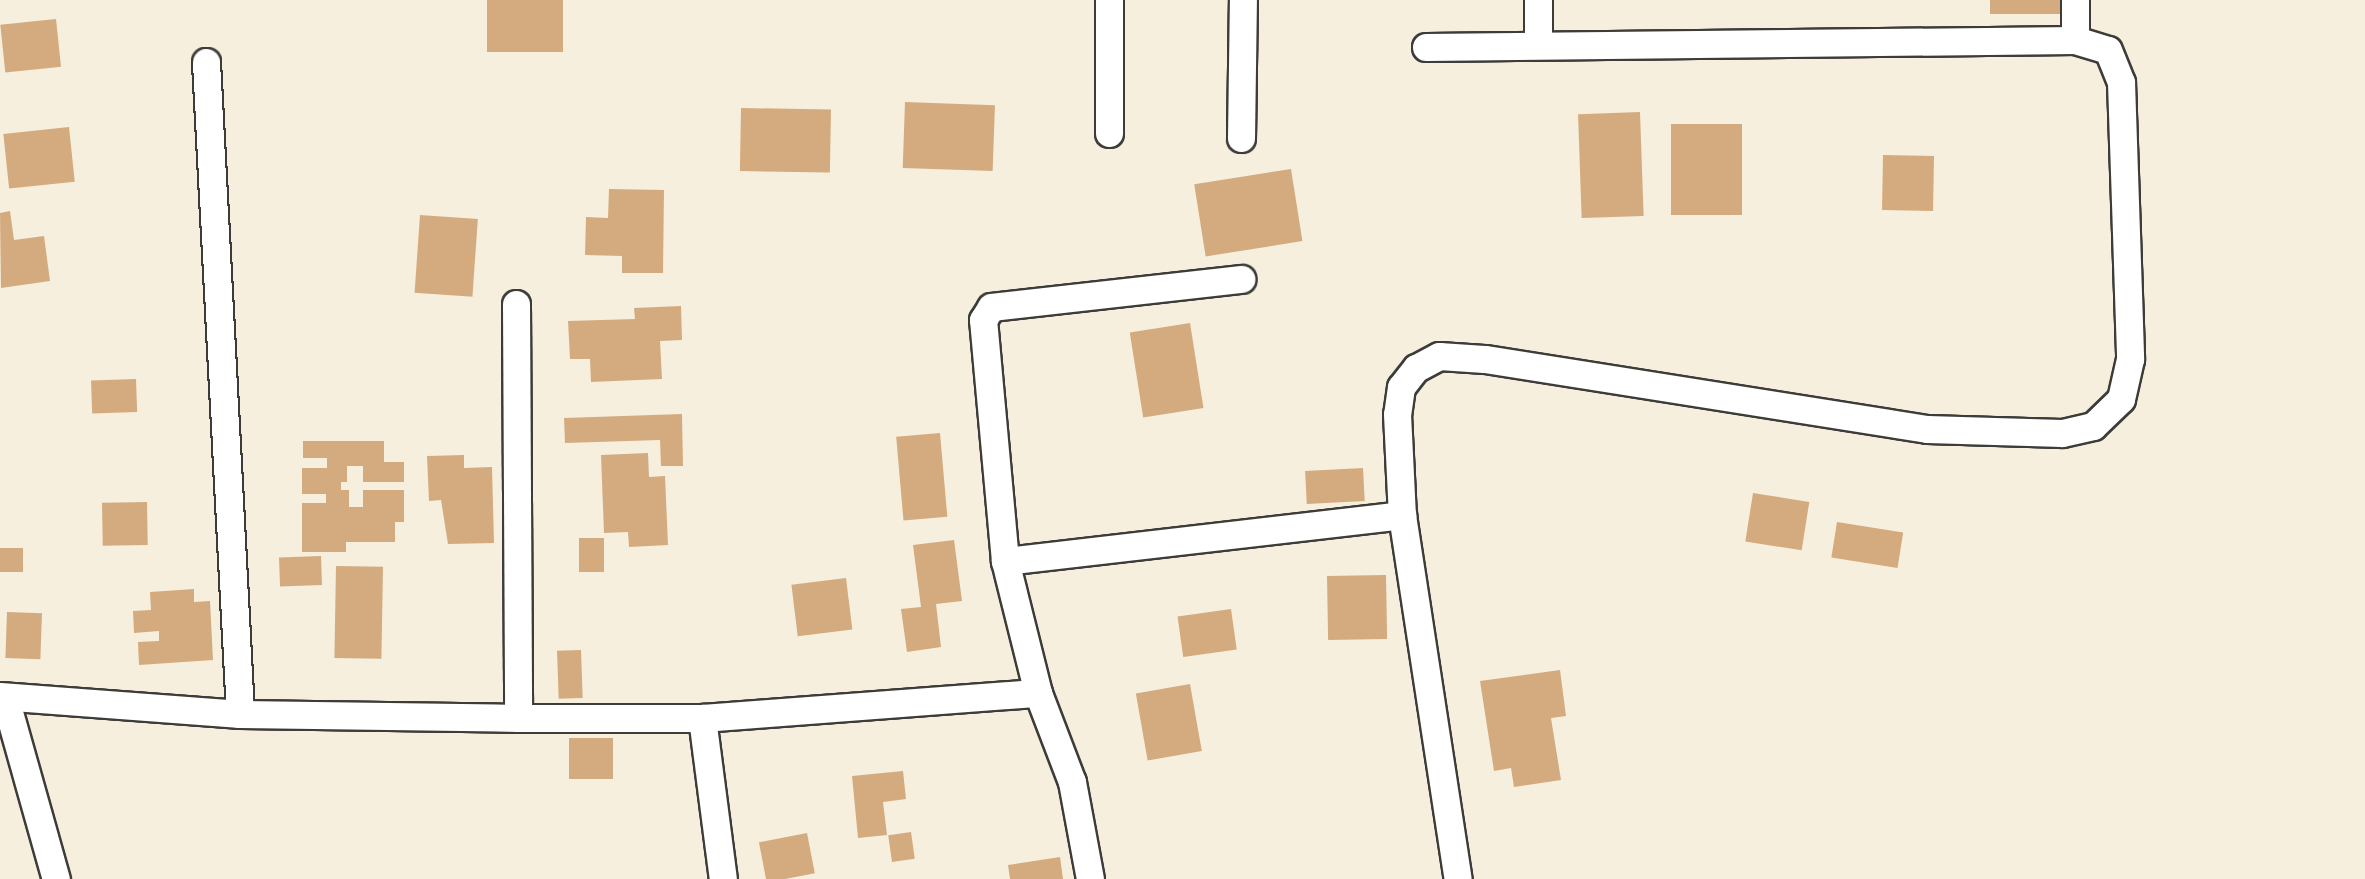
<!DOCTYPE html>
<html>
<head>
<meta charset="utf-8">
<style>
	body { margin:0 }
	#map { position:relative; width:2365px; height:879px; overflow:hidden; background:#f6efdd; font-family:"Gochi Hand",sans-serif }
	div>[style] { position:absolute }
	.building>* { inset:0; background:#d4ab7f; transform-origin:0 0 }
	.roads { filter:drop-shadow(2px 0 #3d3c39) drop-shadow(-2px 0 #3d3c39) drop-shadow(0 2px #3d3c39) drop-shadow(0 -2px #3d3c39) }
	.street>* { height:27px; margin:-13.5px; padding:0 13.5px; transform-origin:13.5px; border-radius:13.5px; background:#fff }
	span { translate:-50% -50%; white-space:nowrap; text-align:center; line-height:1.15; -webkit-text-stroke:4.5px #fdfcf7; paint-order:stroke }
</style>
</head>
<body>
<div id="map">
	<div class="building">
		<div style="left:487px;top:0;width:76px;height:52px"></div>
		<div style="left:1990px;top:0;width:70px;height:14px"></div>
		<div style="left:56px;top:19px;width:48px;height:56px;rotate:84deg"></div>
		<div style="left:905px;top:102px;width:90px;height:66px;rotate:2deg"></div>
		<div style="left:741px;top:108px;width:90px;height:63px;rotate:1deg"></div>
		<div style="left:1640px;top:112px;width:104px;height:62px;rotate:88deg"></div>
		<div style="left:1671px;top:124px;width:71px;height:91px"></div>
		<div style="left:69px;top:127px;width:55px;height:66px;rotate:84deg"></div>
		<div style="left:1883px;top:155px;width:51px;height:55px;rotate:1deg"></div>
		<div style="left:1291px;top:169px;width:73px;height:98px;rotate:81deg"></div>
		<div style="clip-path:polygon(609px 189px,664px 190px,663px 273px,622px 273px,622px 256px,585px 255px,586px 217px,608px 218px)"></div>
		<div style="clip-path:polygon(10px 211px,14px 240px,44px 236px,50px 281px,1px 288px,0 213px)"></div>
		<div style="left:420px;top:215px;width:58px;height:78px;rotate:4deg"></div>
		<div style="clip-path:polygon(681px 306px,682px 340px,660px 341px,662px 379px,591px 382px,590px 359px,570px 359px,568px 321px,635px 319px,634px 308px)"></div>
		<div style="left:1190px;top:323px;width:86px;height:61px;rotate:81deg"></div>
		<div style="left:136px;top:379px;width:33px;height:45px;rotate:88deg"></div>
		<div style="clip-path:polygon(682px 414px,683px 466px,661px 466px,660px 440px,565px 443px,564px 418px)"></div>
		<div style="left:940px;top:433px;width:84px;height:44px;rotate:85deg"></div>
		<div style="clip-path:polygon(303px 441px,384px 441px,384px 462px,404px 462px,404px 482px,363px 482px,363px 466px,347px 466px,347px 482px,341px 482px,341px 490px,349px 490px,349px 507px,363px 507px,363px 490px,404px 490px,404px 522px,395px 522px,395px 542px,346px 542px,346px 552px,302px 552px,302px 503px,326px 503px,326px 494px,302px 494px,302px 468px,327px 468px,327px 458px,303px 458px)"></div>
		<div style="clip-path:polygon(648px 453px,649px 477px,665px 476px,668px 545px,629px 547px,628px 532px,604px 533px,601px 455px)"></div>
		<div style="clip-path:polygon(464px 455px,464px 468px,492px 467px,494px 543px,448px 544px,441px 500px,429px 501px,427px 456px)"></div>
		<div style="left:1363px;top:468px;width:33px;height:58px;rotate:87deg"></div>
		<div style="left:1753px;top:493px;width:57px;height:49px;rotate:9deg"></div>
		<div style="left:147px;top:502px;width:43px;height:45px;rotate:89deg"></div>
		<div style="left:1837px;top:522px;width:67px;height:36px;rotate:9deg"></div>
		<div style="left:579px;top:538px;width:25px;height:34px"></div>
		<div style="clip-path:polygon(954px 540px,962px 601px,936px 604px,941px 647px,907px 652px,901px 609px,921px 607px,913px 545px)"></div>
		<div style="left:0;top:548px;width:23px;height:24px"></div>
		<div style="left:321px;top:556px;width:29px;height:42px;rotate:88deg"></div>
		<div style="left:336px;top:566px;width:47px;height:92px;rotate:1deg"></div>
		<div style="left:1386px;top:575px;width:64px;height:59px;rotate:89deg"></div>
		<div style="left:846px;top:578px;width:52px;height:55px;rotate:83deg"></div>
		<div style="clip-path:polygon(194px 589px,194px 602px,210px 601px,213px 660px,139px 665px,138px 642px,159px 641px,159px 631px,134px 633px,133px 611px,151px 610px,150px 592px)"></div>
		<div style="left:1231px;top:609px;width:41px;height:54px;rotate:82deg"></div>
		<div style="left:7px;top:612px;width:35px;height:46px;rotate:2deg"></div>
		<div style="left:581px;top:650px;width:48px;height:24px;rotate:88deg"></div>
		<div style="clip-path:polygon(1560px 670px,1566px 716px,1551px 718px,1561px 780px,1514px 787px,1511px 768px,1494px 771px,1480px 681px)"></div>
		<div style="left:1190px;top:684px;width:68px;height:55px;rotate:80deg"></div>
		<div style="left:569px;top:738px;width:44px;height:41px"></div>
		<div style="clip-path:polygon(903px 771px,906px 799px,883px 802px,887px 835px,858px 838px,852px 776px)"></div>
		<div style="left:911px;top:832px;width:27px;height:23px;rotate:82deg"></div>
		<div style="left:807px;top:833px;width:41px;height:49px;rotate:79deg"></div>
		<div style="clip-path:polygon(1060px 857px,1063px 879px,1010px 879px,1008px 865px)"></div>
	</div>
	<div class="roads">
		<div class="street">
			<div style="left:1538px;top:0;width:45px;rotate:90deg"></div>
			<div style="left:2075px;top:40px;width:40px;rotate:-90deg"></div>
			<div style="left:1426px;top:47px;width:649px;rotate:-0.62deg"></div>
			<div style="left:2075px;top:40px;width:34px;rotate:17deg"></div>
			<div style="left:2108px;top:50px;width:35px;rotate:68deg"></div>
			<div style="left:2121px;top:82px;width:277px;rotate:88.1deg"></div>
			<div style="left:2130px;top:359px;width:41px;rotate:102.7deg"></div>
			<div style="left:2121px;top:399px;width:39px;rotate:136deg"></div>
			<div style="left:2093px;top:426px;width:32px;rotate:167deg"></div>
			<div style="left:2062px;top:433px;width:135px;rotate:-178.3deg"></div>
			<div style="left:1927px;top:429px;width:448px;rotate:-171deg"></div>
			<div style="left:1484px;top:359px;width:45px;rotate:-176.2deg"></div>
			<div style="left:1439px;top:356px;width:26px;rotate:152deg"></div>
			<div style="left:1416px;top:368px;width:24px;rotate:128deg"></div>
			<div style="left:1401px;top:387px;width:27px;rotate:98deg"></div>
			<div style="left:1397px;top:414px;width:101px;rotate:87.2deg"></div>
			<div style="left:1402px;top:515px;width:368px;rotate:81.3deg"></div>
			<div style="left:206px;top:62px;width:653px;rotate:87.01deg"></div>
			<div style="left:1109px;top:133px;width:133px;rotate:-90deg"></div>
			<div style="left:1241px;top:138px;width:138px;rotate:-89.2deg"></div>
			<div style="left:516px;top:304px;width:414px;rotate:89.7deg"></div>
			<div style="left:1005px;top:561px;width:400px;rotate:-6.6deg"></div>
			<div style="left:0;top:696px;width:241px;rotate:4.3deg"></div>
			<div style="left:240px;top:714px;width:278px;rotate:0.8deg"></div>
			<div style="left:518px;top:718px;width:184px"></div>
			<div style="left:702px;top:718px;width:337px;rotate:-4.3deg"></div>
			<div style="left:5px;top:698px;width:188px;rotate:74.3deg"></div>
			<div style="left:702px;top:718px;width:162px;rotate:82.6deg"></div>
			<div style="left:1090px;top:879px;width:99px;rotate:-100.5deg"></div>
			<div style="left:1072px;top:782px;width:95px;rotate:-110.9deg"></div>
			<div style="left:1038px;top:693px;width:136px;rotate:-104deg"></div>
			<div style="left:1005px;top:561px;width:242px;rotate:-95.2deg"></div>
			<div style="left:983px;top:320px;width:15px;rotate:-58deg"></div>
			<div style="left:991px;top:307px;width:252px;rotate:-6.4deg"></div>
		</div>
	</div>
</div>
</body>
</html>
